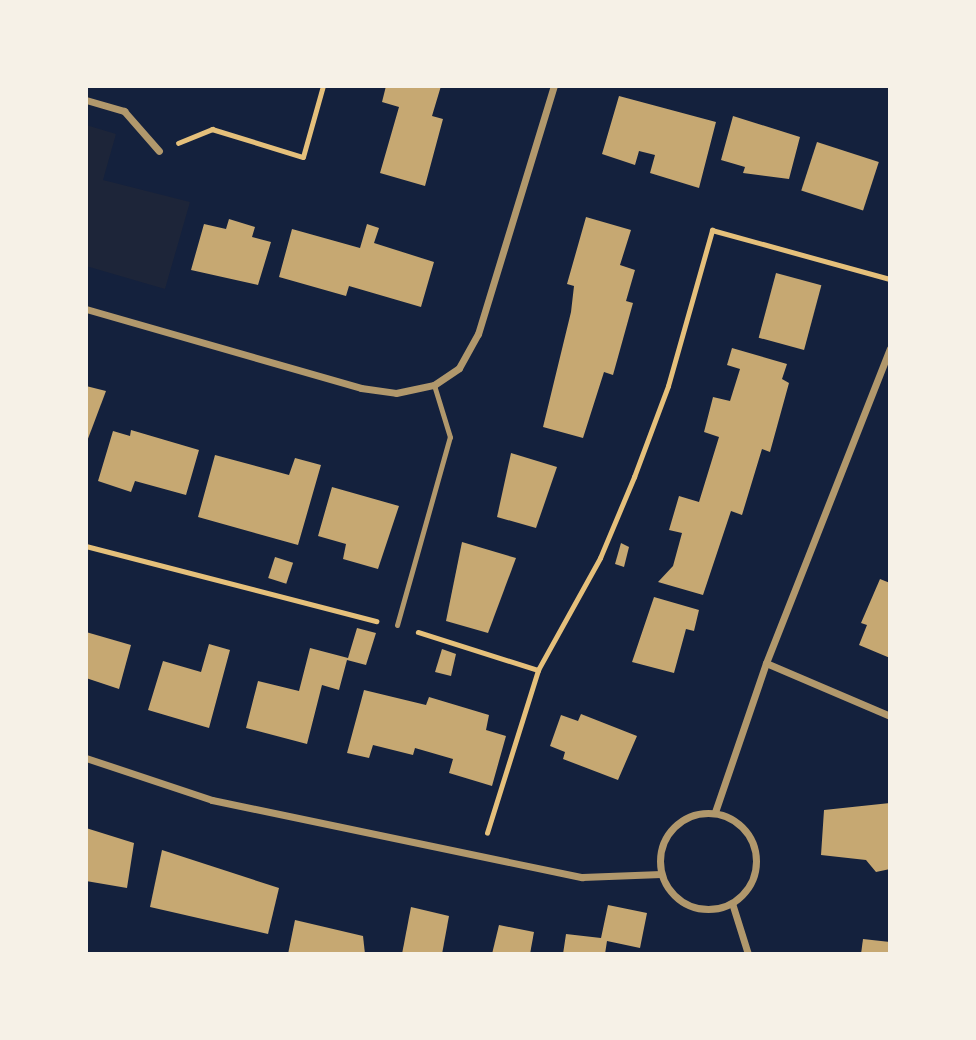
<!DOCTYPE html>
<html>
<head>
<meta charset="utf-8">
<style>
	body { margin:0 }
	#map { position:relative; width:976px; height:1040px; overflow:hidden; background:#14213d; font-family:Inter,sans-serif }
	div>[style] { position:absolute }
	.green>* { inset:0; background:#1d2539 }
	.building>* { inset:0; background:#c6a872; transform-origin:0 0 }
	.path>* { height:4.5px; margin:-2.25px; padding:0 2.25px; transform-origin:2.25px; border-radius:2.25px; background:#e5c07b }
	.service>* { height:5px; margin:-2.5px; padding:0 2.5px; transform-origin:2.5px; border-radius:2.5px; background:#b1986c }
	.minor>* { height:7px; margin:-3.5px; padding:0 3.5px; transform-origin:3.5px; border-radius:3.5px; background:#b1986c }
	.minor>.ring { margin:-3.5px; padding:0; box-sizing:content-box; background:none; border:7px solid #b1986c; border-radius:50% }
	span { translate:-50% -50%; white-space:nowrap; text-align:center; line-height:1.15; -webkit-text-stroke:6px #f6f1e7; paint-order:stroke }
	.frame { position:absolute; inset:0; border:88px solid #f6f1e7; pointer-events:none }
</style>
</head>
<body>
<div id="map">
	<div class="green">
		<div style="clip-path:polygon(86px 125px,116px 134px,103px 180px,190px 202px,165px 289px,86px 266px)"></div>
	</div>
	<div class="building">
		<div style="clip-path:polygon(386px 86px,441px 86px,432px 116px,443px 119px,425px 186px,380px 173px,399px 107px,382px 102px)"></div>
		<div style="clip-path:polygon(619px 96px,716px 122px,699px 188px,650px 173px,655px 155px,639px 151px,635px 165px,602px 154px)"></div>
		<div style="clip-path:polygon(733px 116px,800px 137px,789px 179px,743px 173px,745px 167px,721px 160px)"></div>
		<div style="left:817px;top:142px;width:65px;height:51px;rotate:18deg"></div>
		<div style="clip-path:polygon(586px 217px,631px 230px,620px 265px,635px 270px,626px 301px,633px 303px,613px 375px,604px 372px,583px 438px,543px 427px,571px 312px,574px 286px,567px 284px)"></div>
		<div style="clip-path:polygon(229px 219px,255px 227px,252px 237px,271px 242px,258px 285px,191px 270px,204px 224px,226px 229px)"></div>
		<div style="clip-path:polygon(367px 224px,379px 228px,374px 243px,434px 262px,421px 307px,349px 286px,346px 296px,279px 277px,292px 229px,360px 248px)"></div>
		<div style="left:776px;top:273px;width:47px;height:67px;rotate:15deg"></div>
		<div style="clip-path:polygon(732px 348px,787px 364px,782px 379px,789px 383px,770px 452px,762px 449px,742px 515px,731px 511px,703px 595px,658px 582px,673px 566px,682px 533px,669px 530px,679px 496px,699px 502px,719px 437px,704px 432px,713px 397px,730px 401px,740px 369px,727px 365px)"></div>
		<div style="clip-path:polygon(86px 386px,106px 391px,86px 444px)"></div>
		<div style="clip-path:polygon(131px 430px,199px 450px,186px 495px,135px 481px,131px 492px,98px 481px,113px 431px,130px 436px)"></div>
		<div style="clip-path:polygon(511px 453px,557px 467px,536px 528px,497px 517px)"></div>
		<div style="clip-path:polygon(215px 455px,289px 475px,295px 458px,321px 465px,298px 545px,198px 517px)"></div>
		<div style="clip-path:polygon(332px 487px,399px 506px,378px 569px,343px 559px,346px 544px,318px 536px)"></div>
		<div style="clip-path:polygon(462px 542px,516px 558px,488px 633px,446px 621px)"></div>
		<div style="clip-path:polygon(621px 543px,629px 547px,624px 567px,615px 564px)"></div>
		<div style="left:275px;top:557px;width:19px;height:22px;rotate:18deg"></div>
		<div style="clip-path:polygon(880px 579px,890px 583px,890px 658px,859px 645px,867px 625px,861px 623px)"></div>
		<div style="clip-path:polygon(654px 597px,699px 610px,694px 631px,686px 629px,674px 673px,632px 662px)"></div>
		<div style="clip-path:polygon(357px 628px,376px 633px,366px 665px,347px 660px,339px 690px,322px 685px,307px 744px,246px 728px,258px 681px,299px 691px,310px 648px,348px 658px)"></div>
		<div style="clip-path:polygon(86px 632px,131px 645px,119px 689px,86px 678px)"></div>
		<div style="clip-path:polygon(209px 644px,230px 650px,209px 728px,148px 710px,163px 661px,201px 672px)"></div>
		<div style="clip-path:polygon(442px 649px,456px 654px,451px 676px,435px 672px)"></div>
		<div style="clip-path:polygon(364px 690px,426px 705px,429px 697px,489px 715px,486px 730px,506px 736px,492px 786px,449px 773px,453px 759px,415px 748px,413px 755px,373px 745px,369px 758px,347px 753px)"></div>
		<div style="clip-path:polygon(581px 714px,637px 736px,618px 780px,563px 759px,565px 752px,550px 746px,561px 715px,578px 721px)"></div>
		<div style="clip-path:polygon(890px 803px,890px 869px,876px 872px,866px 860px,821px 855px,824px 810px)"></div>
		<div style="clip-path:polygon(86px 828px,134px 843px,127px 888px,86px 881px)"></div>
		<div style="clip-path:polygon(162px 850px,279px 888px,268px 934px,150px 907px)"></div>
		<div style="clip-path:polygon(608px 905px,647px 913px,640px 948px,607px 941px,605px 954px,563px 954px,566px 934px,601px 938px)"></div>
		<div style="clip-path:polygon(411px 907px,449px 916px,442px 954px,402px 954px)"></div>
		<div style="clip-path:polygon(295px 920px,363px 936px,365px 954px,288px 954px)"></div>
		<div style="clip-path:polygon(499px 925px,534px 932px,530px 954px,492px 954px)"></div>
		<div style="clip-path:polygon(863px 939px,890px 942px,890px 954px,861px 954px)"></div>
	</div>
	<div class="path">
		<div style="left:178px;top:143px;width:37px;rotate:-22deg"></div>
		<div style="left:212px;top:129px;width:95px;rotate:17.1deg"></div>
		<div style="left:303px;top:157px;width:74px;rotate:-74.3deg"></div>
		<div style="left:86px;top:546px;width:300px;rotate:14.5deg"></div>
		<div style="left:418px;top:632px;width:126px;rotate:17.6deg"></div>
		<div style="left:538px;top:670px;width:128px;rotate:-61deg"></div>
		<div style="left:600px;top:558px;width:88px;rotate:-67.2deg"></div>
		<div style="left:634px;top:477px;width:97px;rotate:-69.5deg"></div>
		<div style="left:668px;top:386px;width:162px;rotate:-74.2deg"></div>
		<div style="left:712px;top:230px;width:185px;rotate:15.4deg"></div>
		<div style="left:487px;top:833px;width:171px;rotate:-72.6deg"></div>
	</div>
	<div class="service">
		<div style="left:397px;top:625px;width:195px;rotate:-74.3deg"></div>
		<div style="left:450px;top:437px;width:54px;rotate:-107.1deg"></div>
	</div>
	<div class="minor">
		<div style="left:86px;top:100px;width:40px;rotate:16deg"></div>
		<div style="left:124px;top:111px;width:53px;rotate:48.8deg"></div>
		<div style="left:86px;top:309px;width:286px;rotate:16deg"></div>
		<div style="left:361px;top:388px;width:35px;rotate:8deg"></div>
		<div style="left:396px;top:393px;width:39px;rotate:-12deg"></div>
		<div style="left:434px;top:385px;width:30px;rotate:-34deg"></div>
		<div style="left:459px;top:368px;width:39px;rotate:-61deg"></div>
		<div style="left:478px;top:334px;width:259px;rotate:-73deg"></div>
		<div style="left:766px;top:663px;width:135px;rotate:23.1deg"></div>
		<div style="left:86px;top:758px;width:133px;rotate:18.4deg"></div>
		<div style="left:212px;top:800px;width:378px;rotate:11.8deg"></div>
		<div style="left:582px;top:877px;width:79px;rotate:-2.2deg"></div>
		<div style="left:715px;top:812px;width:157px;rotate:-71.1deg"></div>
		<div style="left:766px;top:663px;width:338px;rotate:-68.5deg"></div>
		<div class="ring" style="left:660px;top:813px;width:89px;height:89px"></div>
		<div style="left:732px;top:903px;width:53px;rotate:72.6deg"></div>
	</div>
	<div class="frame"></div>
</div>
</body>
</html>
